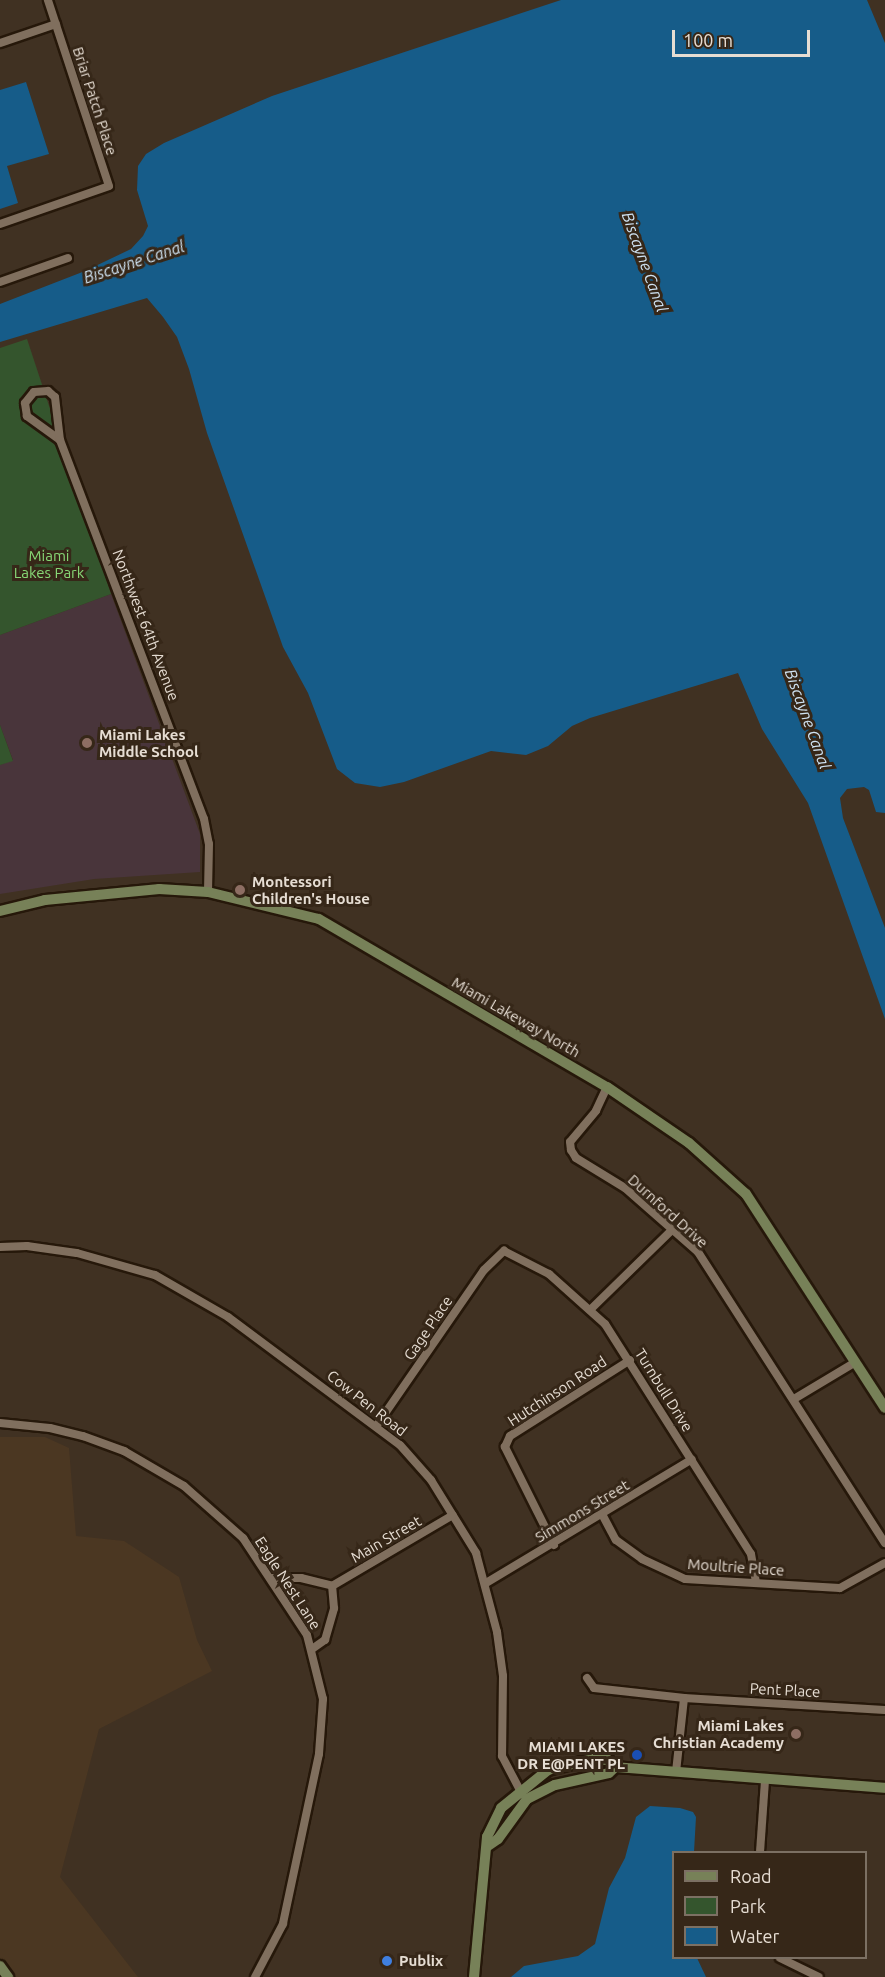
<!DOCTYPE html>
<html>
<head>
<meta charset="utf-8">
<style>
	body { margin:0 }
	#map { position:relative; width:885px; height:1977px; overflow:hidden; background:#403122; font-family:Ubuntu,sans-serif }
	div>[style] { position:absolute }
	.built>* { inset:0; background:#4b3722 }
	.education>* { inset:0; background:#49353b }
	.green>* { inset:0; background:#34552d }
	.water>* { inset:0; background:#165c89 }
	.roads { filter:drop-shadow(2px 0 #26180a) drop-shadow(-2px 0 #26180a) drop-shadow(0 2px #26180a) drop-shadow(0 -2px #26180a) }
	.street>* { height:8px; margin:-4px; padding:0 4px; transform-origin:4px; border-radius:4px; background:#806f5e }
	.secondary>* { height:10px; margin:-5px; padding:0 5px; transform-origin:5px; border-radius:5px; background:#778158 }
	.dots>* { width:16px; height:16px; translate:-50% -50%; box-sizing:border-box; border:3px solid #362718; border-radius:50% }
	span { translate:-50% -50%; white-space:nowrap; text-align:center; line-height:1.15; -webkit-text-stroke:6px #362718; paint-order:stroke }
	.street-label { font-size:15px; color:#e6ddd3 }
	.park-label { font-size:15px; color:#87d876 }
	.poi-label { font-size:15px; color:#e6ddd3; font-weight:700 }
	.left { translate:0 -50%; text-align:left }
	.right { translate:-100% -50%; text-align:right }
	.water-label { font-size:16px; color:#cfe3f3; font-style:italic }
	.legend { position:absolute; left:672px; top:1851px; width:195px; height:108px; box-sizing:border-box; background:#362718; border:2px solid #7c7063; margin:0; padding:8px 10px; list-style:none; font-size:18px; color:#e6ddd3 }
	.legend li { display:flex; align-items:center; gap:12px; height:30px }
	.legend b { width:30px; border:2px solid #7c7063 }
	.scale { position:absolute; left:672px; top:30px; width:138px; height:27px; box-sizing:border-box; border:3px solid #e6ddd3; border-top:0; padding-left:8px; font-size:18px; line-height:21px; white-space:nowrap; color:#e6ddd3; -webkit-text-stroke:4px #362718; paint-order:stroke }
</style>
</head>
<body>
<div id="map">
	<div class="built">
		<div style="clip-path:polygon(0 1437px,45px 1437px,69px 1448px,76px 1536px,124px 1541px,179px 1577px,197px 1640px,212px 1671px,99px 1729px,60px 1877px,138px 1977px,0 1977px)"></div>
	</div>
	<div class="education">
		<div style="clip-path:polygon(111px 594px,200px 834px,200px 872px,94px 879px,0 894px,0 765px,13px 760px,0 725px,0 635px)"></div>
	</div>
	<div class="green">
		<div style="clip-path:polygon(27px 339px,111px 594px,0 635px,0 348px)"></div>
		<div style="clip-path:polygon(0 725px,13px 761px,0 765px)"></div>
	</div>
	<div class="water">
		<div style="clip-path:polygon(561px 0,867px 0,885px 43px,885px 813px,876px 812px,869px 790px,864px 787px,847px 789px,840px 798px,843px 818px,885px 928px,885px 1019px,808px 803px,762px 729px,738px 673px,590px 718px,572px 726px,548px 746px,526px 755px,491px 751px,404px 782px,380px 787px,355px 783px,337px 769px,308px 693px,283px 647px,207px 433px,189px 369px,177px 337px,163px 317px,147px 298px,0 342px,0 304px,85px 271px,131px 249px,143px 236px,148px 226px,137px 190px,138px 166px,146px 154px,164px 143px,272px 96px)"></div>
		<div style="clip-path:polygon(26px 82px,49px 154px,7px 166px,18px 203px,0 209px,0 90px)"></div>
		<div style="clip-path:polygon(650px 1806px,680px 1808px,693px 1812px,696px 1817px,694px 1852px,674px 1852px,674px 1958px,697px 1958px,706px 1977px,511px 1977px,524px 1966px,578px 1956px,595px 1944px,609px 1888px,625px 1858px,636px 1817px)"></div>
	</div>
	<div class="roads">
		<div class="street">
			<div style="left:0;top:43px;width:59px;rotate:-18.7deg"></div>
			<div style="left:0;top:224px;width:115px;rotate:-19.2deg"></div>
			<div style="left:109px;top:186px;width:196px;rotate:-108.2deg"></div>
			<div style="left:0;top:282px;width:72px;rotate:-19.4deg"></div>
			<div style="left:60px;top:440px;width:41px;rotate:-144deg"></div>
			<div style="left:27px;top:416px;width:13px;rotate:-99deg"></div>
			<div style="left:25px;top:403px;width:14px;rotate:-51deg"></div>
			<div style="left:34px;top:392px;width:14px;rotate:-4deg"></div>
			<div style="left:48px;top:391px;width:9px;rotate:41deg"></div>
			<div style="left:55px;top:397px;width:43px;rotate:83.4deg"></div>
			<div style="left:60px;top:440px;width:405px;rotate:69.2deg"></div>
			<div style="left:204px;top:819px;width:25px;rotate:79deg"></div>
			<div style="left:209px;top:844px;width:48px;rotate:91.2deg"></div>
			<div style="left:607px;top:1087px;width:26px;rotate:115deg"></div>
			<div style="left:596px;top:1111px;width:40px;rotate:130deg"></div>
			<div style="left:570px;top:1142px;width:8px;rotate:83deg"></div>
			<div style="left:571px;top:1150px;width:9px;rotate:58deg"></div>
			<div style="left:576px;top:1158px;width:57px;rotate:31.5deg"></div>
			<div style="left:625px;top:1188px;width:97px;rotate:41.2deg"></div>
			<div style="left:698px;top:1252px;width:346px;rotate:57.3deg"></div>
			<div style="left:0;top:1247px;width:27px;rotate:-2deg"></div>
			<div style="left:27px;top:1246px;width:50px;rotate:8deg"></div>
			<div style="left:77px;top:1253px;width:81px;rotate:15.8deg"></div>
			<div style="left:155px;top:1275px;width:84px;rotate:29.9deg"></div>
			<div style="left:228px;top:1317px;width:214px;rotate:36.7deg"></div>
			<div style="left:400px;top:1445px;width:47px;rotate:48.5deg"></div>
			<div style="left:431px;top:1480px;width:86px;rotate:58.3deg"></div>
			<div style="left:476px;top:1553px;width:82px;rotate:75.1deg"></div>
			<div style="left:497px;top:1632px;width:44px;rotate:82.2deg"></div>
			<div style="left:503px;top:1676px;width:80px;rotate:90.7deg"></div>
			<div style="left:502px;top:1756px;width:43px;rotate:62.2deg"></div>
			<div style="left:590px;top:1310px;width:116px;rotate:-44.3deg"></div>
			<div style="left:794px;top:1399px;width:70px;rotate:-31deg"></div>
			<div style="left:0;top:1423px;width:50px;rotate:5.7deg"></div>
			<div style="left:50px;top:1428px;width:34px;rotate:14deg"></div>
			<div style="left:83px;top:1436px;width:44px;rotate:20.1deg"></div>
			<div style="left:124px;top:1451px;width:69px;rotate:30.3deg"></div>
			<div style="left:184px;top:1486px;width:79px;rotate:41.4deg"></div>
			<div style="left:243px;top:1538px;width:116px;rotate:56.6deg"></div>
			<div style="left:307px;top:1635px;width:66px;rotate:76deg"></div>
			<div style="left:323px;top:1699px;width:55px;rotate:94.2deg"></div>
			<div style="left:319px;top:1754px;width:174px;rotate:102deg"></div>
			<div style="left:283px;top:1924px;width:60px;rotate:117.8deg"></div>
			<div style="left:377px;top:1425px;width:188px;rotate:-55.4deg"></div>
			<div style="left:484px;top:1270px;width:28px;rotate:-44deg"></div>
			<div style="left:504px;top:1251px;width:51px;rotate:27.1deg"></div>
			<div style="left:549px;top:1274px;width:75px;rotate:41.8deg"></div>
			<div style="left:605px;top:1324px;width:272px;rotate:57.6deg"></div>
			<div style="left:751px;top:1554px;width:28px;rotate:80deg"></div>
			<div style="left:603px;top:1516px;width:27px;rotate:62deg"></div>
			<div style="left:616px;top:1540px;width:32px;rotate:36deg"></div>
			<div style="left:642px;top:1559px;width:47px;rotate:24.9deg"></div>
			<div style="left:685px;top:1579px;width:155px;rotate:3.3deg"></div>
			<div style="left:840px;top:1588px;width:51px;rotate:-29.1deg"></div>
			<div style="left:554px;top:1545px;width:110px;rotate:-116.6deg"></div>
			<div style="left:505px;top:1447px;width:12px;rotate:-66deg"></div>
			<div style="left:510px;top:1436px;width:142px;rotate:-32.3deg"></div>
			<div style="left:272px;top:1578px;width:29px"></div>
			<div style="left:301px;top:1578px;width:32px;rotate:14deg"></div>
			<div style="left:332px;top:1586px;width:140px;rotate:-30.4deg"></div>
			<div style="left:486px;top:1583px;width:240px;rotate:-31deg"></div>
			<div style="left:312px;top:1649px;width:16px;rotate:-35deg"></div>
			<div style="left:325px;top:1640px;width:33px;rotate:-74deg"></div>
			<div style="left:334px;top:1608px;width:22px;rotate:-95deg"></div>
			<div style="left:587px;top:1678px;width:12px;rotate:55deg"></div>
			<div style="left:594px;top:1688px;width:91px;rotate:6.3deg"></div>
			<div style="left:684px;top:1698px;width:201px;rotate:3.4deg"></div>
			<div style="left:676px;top:1772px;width:74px;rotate:-83.8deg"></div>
			<div style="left:760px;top:1852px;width:72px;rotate:-86deg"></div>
			<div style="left:780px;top:1958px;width:43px;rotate:26deg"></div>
		</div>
		<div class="secondary">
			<div style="left:0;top:911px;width:46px;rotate:-13.7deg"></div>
			<div style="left:45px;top:900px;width:115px;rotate:-5.5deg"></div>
			<div style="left:159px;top:889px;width:49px;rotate:3.5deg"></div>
			<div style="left:208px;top:892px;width:114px;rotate:13.7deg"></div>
			<div style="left:319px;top:919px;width:333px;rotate:30.3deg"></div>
			<div style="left:607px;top:1087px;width:99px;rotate:34.3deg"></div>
			<div style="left:689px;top:1143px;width:76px;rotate:41.8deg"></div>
			<div style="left:746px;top:1194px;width:255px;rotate:57deg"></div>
			<div style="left:488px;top:1846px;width:12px;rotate:-35deg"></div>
			<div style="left:498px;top:1839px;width:49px;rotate:-54.1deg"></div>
			<div style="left:527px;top:1799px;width:31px;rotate:-27deg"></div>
			<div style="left:555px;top:1785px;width:55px;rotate:-12.5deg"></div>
			<div style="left:609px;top:1773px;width:8px;rotate:-45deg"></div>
			<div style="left:0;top:1966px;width:14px;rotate:54deg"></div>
			<div style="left:474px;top:1977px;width:141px;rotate:-84.7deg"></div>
			<div style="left:487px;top:1837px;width:32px;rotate:-64deg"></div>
			<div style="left:501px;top:1808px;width:60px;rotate:-39deg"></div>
			<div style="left:548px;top:1770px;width:46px;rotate:-13.7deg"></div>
			<div style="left:593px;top:1759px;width:15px;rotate:4deg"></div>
			<div style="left:608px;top:1760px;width:10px;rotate:45deg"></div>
			<div style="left:615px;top:1767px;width:271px;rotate:4.4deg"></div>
		</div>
	</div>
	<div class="dots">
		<div style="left:87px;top:743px;background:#8d6e63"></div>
		<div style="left:240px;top:890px;background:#8d6e63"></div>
		<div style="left:796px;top:1734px;background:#8d6e63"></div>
		<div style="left:637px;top:1755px;background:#1a4fb4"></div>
		<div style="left:387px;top:1961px;background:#3f7fe0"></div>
	</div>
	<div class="street-label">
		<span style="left:95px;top:101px;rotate:72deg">Briar Patch Place</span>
		<span style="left:146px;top:625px;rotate:69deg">Northwest 64th Avenue</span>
		<span style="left:516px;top:1017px;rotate:30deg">Miami Lakeway North</span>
		<span style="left:668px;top:1211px;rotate:42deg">Durnford Drive</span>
		<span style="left:428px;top:1328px;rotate:-56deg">Gage Place</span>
		<span style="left:664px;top:1390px;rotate:58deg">Turnbull Drive</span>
		<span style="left:557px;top:1391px;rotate:-33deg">Hutchinson Road</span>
		<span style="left:367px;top:1403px;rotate:38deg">Cow Pen Road</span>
		<span style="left:582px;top:1511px;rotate:-31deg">Simmons Street</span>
		<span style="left:386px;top:1539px;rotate:-30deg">Main Street</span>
		<span style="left:736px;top:1567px;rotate:4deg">Moultrie Place</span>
		<span style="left:288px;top:1583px;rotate:57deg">Eagle Nest Lane</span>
		<span style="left:785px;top:1690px;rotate:3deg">Pent Place</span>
	</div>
	<div class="park-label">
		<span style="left:49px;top:564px">Miami<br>Lakes Park</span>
	</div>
	<div class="poi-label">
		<span class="left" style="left:99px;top:743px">Miami Lakes<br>Middle School</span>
		<span class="left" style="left:252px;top:890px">Montessori<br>Children's House</span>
		<span class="right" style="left:784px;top:1734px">Miami Lakes<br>Christian Academy</span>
		<span class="right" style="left:625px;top:1755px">MIAMI LAKES<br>DR E@PENT PL</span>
		<span class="left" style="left:399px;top:1961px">Publix</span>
	</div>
	<div class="water-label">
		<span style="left:134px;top:262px;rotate:-18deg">Biscayne Canal</span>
		<span style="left:645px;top:262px;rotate:70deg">Biscayne Canal</span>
		<span style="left:808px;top:719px;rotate:70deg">Biscayne Canal</span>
	</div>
	<ul class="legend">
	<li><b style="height:8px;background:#778158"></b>Road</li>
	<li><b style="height:16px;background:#34552d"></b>Park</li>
	<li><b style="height:16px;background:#165c89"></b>Water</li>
	</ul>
	<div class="scale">100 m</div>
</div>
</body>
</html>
